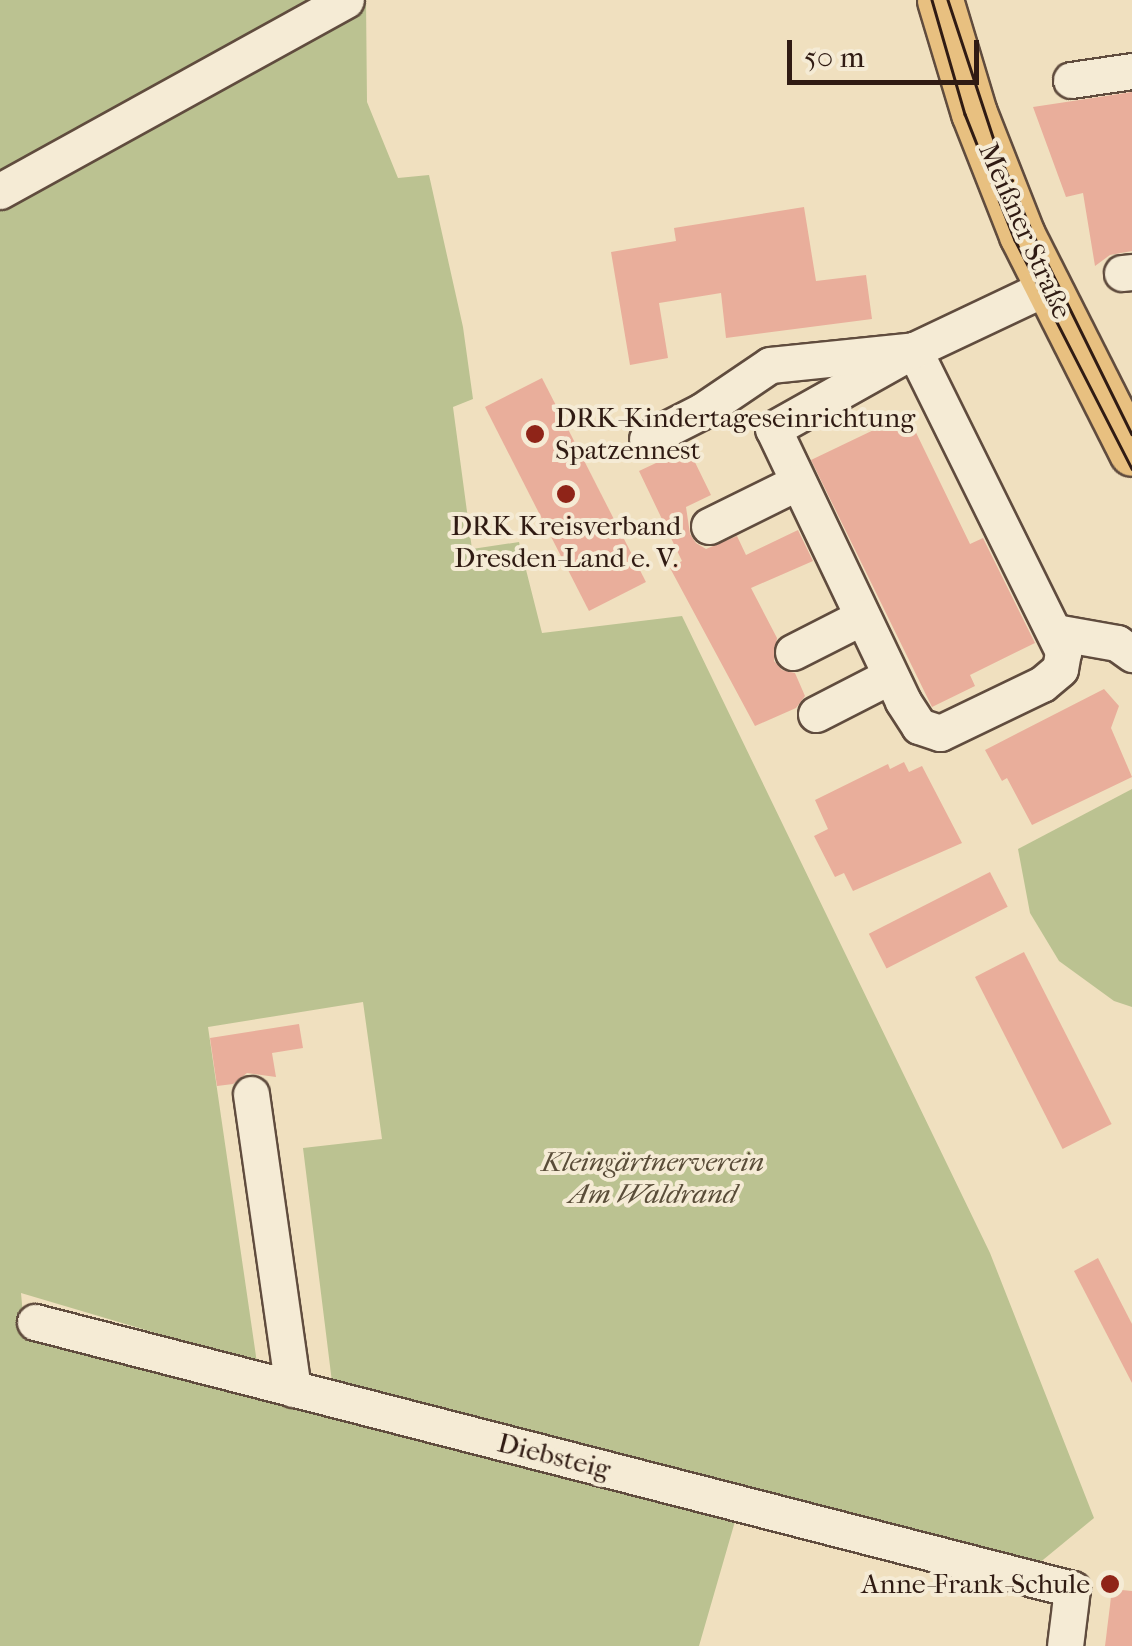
<!DOCTYPE html>
<html>
<head>
<meta charset="utf-8">
<style>
	body { margin:0 }
	#map { position:relative; width:1132px; height:1646px; overflow:hidden; background:#f0e0bf; font-family:"IM FELL French Canon",serif }
	div>[style] { position:absolute }
	.green>* { inset:0; background:#bbc291 }
	.building>* { inset:0; background:#e9ae9b; transform-origin:0 0 }
	.roads { filter:drop-shadow(2px 0 #604c3e) drop-shadow(-2px 0 #604c3e) drop-shadow(0 2px #604c3e) drop-shadow(0 -2px #604c3e) }
	.minor>* { height:35px; margin:-17.5px; padding:0 17.5px; transform-origin:17.5px; border-radius:17.5px; background:#f5ebd5 }
	.major>* { height:45px; margin:-22.5px; padding:0 22.5px; transform-origin:22.5px; border-radius:22.5px; background:#e8c080 }
	.tram>* { height:2.5px; margin:-1.25px; padding:0 1.25px; transform-origin:1.25px; border-radius:1.25px; background:#301b13 }
	.dots>* { width:28px; height:28px; translate:-50% -50%; box-sizing:border-box; border:5px solid #f5ebd5; border-radius:50% }
	span { translate:-50% -50%; white-space:nowrap; text-align:center; line-height:1.15; -webkit-text-stroke:8px #f5ebd5; paint-order:stroke }
	.street-label { font-size:28px; color:#301b13 }
	.poi-label { font-size:28px; color:#301b13 }
	.left { translate:0 -50%; text-align:left }
	.right { translate:-100% -50%; text-align:right }
	.park-label { font-size:28px; color:#5a4d39; font-style:italic }
	.scale { position:absolute; left:787px; top:40px; width:192px; height:45px; box-sizing:border-box; border:5px solid #301b13; border-top:0; padding-left:12px; font-size:30px; line-height:35px; white-space:nowrap; color:#301b13; -webkit-text-stroke:8px #f5ebd5; paint-order:stroke }
</style>
</head>
<body>
<div id="map">
	<div class="green">
		<div style="clip-path:polygon(0 0,366px 0,367px 102px,398px 178px,429px 175px,463px 327px,473px 399px,453px 407px,472px 549px,519px 542px,542px 633px,682px 616px,990px 1253px,1094px 1518px,1038px 1564px,332px 1382px,303px 1148px,382px 1139px,363px 1002px,208px 1027px,257px 1363px,21px 1293px,24px 1326px,738px 1511px,699px 1646px,0 1646px)"></div>
		<div style="clip-path:polygon(1132px 789px,1132px 1007px,1114px 1001px,1059px 961px,1030px 913px,1018px 849px)"></div>
	</div>
	<div class="building">
		<div style="clip-path:polygon(1132px 92px,1132px 251px,1110px 255px,1095px 266px,1083px 193px,1066px 197px,1033px 107px)"></div>
		<div style="clip-path:polygon(804px 207px,816px 281px,866px 275px,872px 319px,726px 338px,721px 293px,659px 303px,668px 358px,630px 365px,611px 252px,676px 241px,674px 228px)"></div>
		<div style="left:542px;top:378px;width:229px;height:64px;rotate:63deg"></div>
		<div style="clip-path:polygon(907px 414px,970px 544px,983px 538px,1035px 643px,970px 675px,975px 686px,932px 707px,811px 460px)"></div>
		<div style="clip-path:polygon(688px 448px,711px 495px,686px 507px,690px 534px,696px 543px,706px 549px,737px 536px,746px 555px,798px 530px,813px 561px,751px 588px,777px 638px,774px 661px,782px 670px,795px 673px,805px 696px,796px 708px,755px 726px,670px 568px,682px 561px,639px 471px)"></div>
		<div style="clip-path:polygon(1104px 689px,1119px 706px,1111px 728px,1132px 777px,1032px 825px,1007px 778px,1002px 781px,985px 750px)"></div>
		<div style="clip-path:polygon(904px 762px,909px 772px,922px 766px,962px 843px,853px 891px,844px 873px,835px 877px,814px 836px,828px 829px,815px 800px,888px 764px,890px 769px)"></div>
		<div style="left:990px;top:872px;width:39px;height:136px;rotate:63deg"></div>
		<div style="left:1024px;top:952px;width:193px;height:55px;rotate:63deg"></div>
		<div style="clip-path:polygon(299px 1024px,303px 1048px,272px 1053px,276px 1077px,247px 1073px,233px 1084px,217px 1086px,210px 1038px)"></div>
		<div style="clip-path:polygon(1098px 1258px,1132px 1324px,1132px 1383px,1074px 1271px)"></div>
		<div style="clip-path:polygon(1112px 1589px,1132px 1591px,1132px 1646px,1105px 1646px)"></div>
	</div>
	<div class="roads">
		<div class="minor">
			<div style="left:1071px;top:80px;width:62px;rotate:-8.4deg"></div>
			<div style="left:0;top:191px;width:395px;rotate:-28.9deg"></div>
			<div style="left:1122px;top:273px;width:10px;rotate:-6deg"></div>
			<div style="left:914px;top:350px;width:337px;rotate:63.7deg"></div>
			<div style="left:1063px;top:652px;width:17px;rotate:100deg"></div>
			<div style="left:1060px;top:669px;width:23px;rotate:140deg"></div>
			<div style="left:1042px;top:684px;width:113px;rotate:154.3deg"></div>
			<div style="left:940px;top:733px;width:22px;rotate:-162deg"></div>
			<div style="left:919px;top:726px;width:30px;rotate:-123deg"></div>
			<div style="left:903px;top:701px;width:301px;rotate:-115.5deg"></div>
			<div style="left:773px;top:429px;width:162px;rotate:-29.3deg"></div>
			<div style="left:647px;top:439px;width:62px;rotate:-27deg"></div>
			<div style="left:702px;top:411px;width:82px;rotate:-34.1deg"></div>
			<div style="left:770px;top:365px;width:145px;rotate:-5.9deg"></div>
			<div style="left:914px;top:350px;width:147px;rotate:-25.3deg"></div>
			<div style="left:709px;top:526px;width:99px;rotate:-26.3deg"></div>
			<div style="left:1055px;top:632px;width:63px;rotate:10.1deg"></div>
			<div style="left:1117px;top:643px;width:19px;rotate:36deg"></div>
			<div style="left:793px;top:652px;width:77px;rotate:-26.9deg"></div>
			<div style="left:816px;top:714px;width:83px;rotate:-27.2deg"></div>
			<div style="left:251px;top:1094px;width:298px;rotate:81.9deg"></div>
			<div style="left:35px;top:1322px;width:1071px;rotate:14.44deg"></div>
			<div style="left:1072px;top:1589px;width:57px;rotate:97deg"></div>
		</div>
		<div class="major">
			<div style="left:940px;top:0;width:118px;rotate:73.3deg"></div>
			<div style="left:974px;top:113px;width:131px;rotate:68.5deg"></div>
			<div style="left:1022px;top:235px;width:244px;rotate:63.2deg"></div>
		</div>
	</div>
	<div class="tram">
		<div style="left:932px;top:0;width:119px;rotate:73.9deg"></div>
		<div style="left:965px;top:114px;width:136px;rotate:68.4deg"></div>
		<div style="left:1015px;top:240px;width:257px;rotate:62.9deg"></div>
		<div style="left:948px;top:0;width:160px;rotate:71.8deg"></div>
		<div style="left:998px;top:152px;width:89px;rotate:66.9deg"></div>
		<div style="left:1033px;top:234px;width:223px;rotate:63.7deg"></div>
	</div>
	<div class="dots">
		<div style="left:535px;top:434px;background:#8f2418"></div>
		<div style="left:566px;top:494px;background:#8f2418"></div>
		<div style="left:1110px;top:1584px;background:#8f2418"></div>
	</div>
	<div class="street-label">
		<span style="left:1025px;top:231px;rotate:66deg">Meißner Straße</span>
		<span style="left:554px;top:1456px;rotate:14deg">Diebsteig</span>
	</div>
	<div class="poi-label">
		<span class="left" style="left:555px;top:434px">DRK-Kindertageseinrichtung<br>Spatzennest</span>
		<span style="left:566px;top:542px">DRK Kreisverband<br>Dresden-Land e. V.</span>
		<span class="right" style="left:1090px;top:1584px">Anne-Frank-Schule</span>
	</div>
	<div class="park-label">
		<span style="left:653px;top:1178px">Kleingärtnerverein<br>Am Waldrand</span>
	</div>
	<div class="scale">50 m</div>
</div>
</body>
</html>
